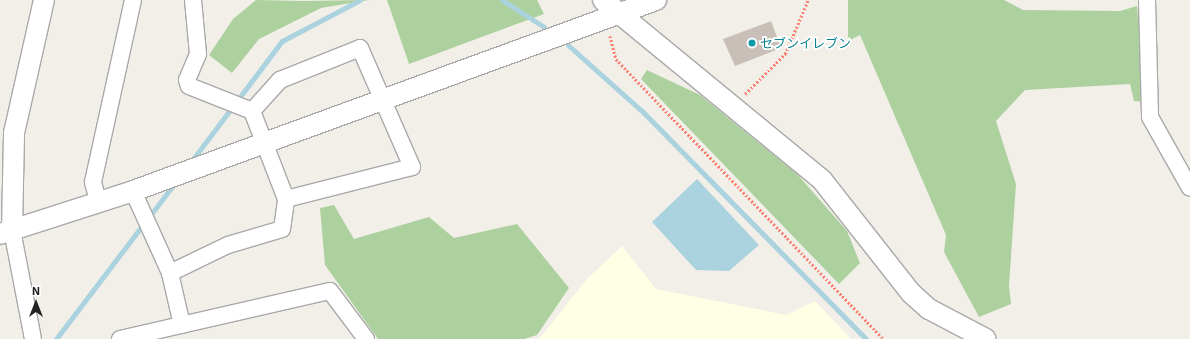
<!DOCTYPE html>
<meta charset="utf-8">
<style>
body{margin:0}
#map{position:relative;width:1190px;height:339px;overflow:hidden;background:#f2efe9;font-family:"Exo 2","Noto Sans JP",sans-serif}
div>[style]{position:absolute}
.education>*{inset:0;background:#ffffe5}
.forest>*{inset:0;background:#add19e}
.water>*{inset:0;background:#aad3df}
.stream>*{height:5px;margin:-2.5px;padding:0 2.5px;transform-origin:2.5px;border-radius:2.5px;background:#aad3df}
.building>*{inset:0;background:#c7bfb8}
.path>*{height:2.5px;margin-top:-1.25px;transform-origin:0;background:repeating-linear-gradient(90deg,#fa8072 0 2px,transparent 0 4px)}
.roads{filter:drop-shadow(1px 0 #a9a9a9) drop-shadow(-1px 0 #a9a9a9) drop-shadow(0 1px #a9a9a9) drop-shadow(0 -1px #a9a9a9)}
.minor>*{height:16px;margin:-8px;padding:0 8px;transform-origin:8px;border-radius:8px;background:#fff}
.tertiary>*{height:20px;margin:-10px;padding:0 10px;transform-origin:10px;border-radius:10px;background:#fff}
.dots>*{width:11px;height:11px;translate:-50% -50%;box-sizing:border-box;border:2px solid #fff;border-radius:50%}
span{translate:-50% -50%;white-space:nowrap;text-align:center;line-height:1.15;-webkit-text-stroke:3.5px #fff;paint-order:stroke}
.culture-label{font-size:13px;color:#0d838f}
.left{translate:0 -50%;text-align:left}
.north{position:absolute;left:16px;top:283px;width:40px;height:40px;-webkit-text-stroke:3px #fff;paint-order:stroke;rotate:0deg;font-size:11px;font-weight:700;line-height:16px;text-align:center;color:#222}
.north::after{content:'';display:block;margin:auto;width:14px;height:18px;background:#222;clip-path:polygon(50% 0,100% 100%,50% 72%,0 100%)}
</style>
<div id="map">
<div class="education">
<i style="clip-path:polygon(622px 246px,656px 289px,786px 315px,815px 301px,851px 339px,539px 339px,587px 279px)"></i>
</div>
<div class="forest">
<i style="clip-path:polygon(256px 0,303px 1px,369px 0,321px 8px,259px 39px,232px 73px,209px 55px,233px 19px)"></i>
<i style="clip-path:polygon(387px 0,537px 0,544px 14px,409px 64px)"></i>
<i style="clip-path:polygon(848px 0,1004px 0,1023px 10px,1120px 11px,1137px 6px,1145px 102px,1134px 101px,1130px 84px,1025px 90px,996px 121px,1016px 184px,1009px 286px,1011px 304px,979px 317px,944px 252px,946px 235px,860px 35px,848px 41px)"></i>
<i style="clip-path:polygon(647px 70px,700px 95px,798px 175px,847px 231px,860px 263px,839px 284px,641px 79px)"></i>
<i style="clip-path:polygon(334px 205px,354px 239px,429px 217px,454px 238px,517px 224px,569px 288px,537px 335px,524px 339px,378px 339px,325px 265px,320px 208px)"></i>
</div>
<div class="water">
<i style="clip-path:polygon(697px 179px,759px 245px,729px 271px,696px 270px,652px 222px)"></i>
</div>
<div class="stream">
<i style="left:502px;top:0;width:50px;rotate:32.7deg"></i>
<i style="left:568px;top:45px;width:101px;rotate:41.8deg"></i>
<i style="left:643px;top:112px;width:318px;rotate:45.5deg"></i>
<i style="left:190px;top:163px;width:153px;rotate:-53deg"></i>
<i style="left:282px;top:41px;width:88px;rotate:-27.7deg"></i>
<i style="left:149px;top:217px;width:41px;rotate:-52.9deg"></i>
<i style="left:56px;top:339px;width:146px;rotate:-52.8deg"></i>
</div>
<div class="building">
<i style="clip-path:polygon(771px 21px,781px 48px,735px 66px,723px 39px)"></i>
</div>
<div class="path">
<i style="left:610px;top:36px;width:24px;rotate:75deg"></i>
<i style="left:616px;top:59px;width:388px;rotate:46.3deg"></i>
<i style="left:745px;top:94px;width:57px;rotate:-45deg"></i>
<i style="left:785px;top:54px;width:59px;rotate:-66.9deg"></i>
</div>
<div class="roads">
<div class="minor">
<i style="left:193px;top:0;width:54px;rotate:84.7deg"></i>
<i style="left:198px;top:54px;width:28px;rotate:113deg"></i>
<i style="left:187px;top:80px;width:6px;rotate:72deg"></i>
<i style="left:189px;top:86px;width:68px;rotate:21.6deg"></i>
<i style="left:1147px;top:0;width:117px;rotate:88.5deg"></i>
<i style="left:1150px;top:117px;width:81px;rotate:60.6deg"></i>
<i style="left:133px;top:191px;width:90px;rotate:65.7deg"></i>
<i style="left:170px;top:273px;width:53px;rotate:77deg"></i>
<i style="left:98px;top:201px;width:20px;rotate:-105deg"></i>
<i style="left:93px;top:182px;width:186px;rotate:-77.6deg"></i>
<i style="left:12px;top:230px;width:111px;rotate:79.1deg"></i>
<i style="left:170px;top:273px;width:64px;rotate:-25.8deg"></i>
<i style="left:228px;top:245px;width:56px;rotate:-16.5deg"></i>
<i style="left:282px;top:229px;width:30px;rotate:-82deg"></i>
<i style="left:286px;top:199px;width:94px;rotate:-111.1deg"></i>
<i style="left:252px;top:111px;width:42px;rotate:-47.9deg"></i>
<i style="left:280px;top:80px;width:86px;rotate:-21.8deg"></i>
<i style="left:360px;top:48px;width:130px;rotate:66.4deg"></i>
<i style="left:412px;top:167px;width:130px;rotate:165.7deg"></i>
<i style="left:120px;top:339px;width:215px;rotate:-12.9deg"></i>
<i style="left:330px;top:291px;width:60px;rotate:53.1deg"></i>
</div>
<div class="tertiary">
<i style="left:603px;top:0;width:283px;rotate:39.4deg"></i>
<i style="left:822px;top:180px;width:144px;rotate:51.8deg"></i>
<i style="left:911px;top:293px;width:24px;rotate:42deg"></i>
<i style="left:929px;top:309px;width:64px;rotate:27.8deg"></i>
<i style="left:12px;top:230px;width:97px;rotate:-88.8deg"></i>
<i style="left:14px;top:133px;width:136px;rotate:-77.3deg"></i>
<i style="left:0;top:234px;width:140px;rotate:-17.9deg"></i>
<i style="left:133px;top:191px;width:557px;rotate:-20.06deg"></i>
</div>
</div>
<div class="dots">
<i style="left:752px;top:43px;background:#0f9aa8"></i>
</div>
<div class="culture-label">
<span class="left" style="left:760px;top:43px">セブンイレブン</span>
</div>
<div class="north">N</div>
</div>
